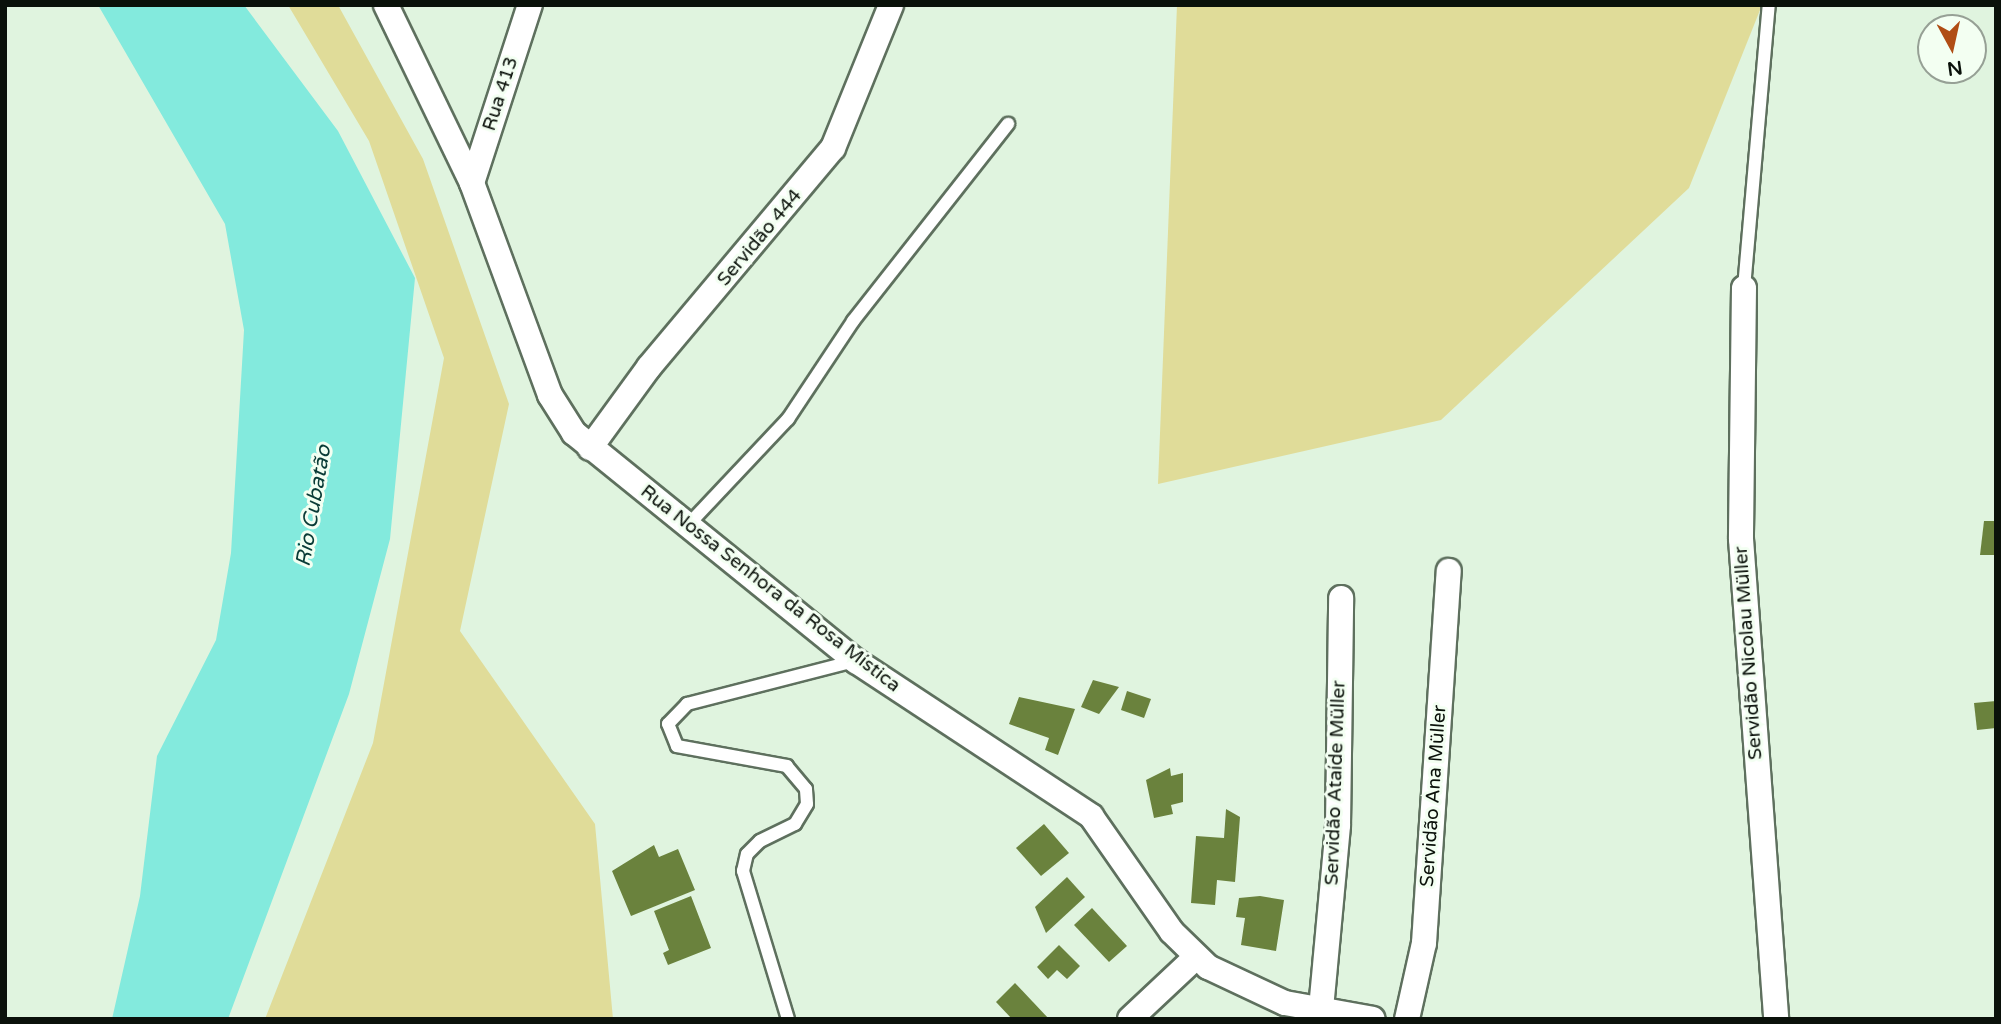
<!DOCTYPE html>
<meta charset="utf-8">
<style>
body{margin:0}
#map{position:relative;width:2001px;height:1024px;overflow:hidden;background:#e0f4df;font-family:"Varela Round",sans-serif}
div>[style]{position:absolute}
.green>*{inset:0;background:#e0dc99}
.water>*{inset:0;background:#83eadd}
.building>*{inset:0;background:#6a823d}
.roads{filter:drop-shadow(2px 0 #5e705e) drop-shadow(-2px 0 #5e705e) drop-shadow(0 2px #5e705e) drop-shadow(0 -2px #5e705e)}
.lane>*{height:12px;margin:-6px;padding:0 6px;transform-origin:6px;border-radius:6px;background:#fff}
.street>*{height:24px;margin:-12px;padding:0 12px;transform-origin:12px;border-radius:12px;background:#fff}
span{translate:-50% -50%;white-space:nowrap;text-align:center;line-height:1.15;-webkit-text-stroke:6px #f3fff2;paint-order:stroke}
.street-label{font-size:19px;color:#0a110a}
.water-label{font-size:21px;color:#093b36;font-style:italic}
.frame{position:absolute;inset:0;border:7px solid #0a110a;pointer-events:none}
.north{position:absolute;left:1917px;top:14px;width:70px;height:70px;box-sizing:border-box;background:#f3fff2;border:2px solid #96a095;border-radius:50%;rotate:172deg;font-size:19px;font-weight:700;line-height:28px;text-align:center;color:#0a110a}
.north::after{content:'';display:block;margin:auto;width:24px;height:32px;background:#b04d14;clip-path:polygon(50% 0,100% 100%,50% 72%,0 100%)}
</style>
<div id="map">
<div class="green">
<i style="clip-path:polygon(288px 5px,338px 5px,423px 159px,509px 404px,460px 631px,595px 824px,613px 1019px,265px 1019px,373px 743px,444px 358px,369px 141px)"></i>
<i style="clip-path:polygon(1177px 5px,1762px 5px,1689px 188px,1441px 420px,1158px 484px)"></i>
</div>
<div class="water">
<i style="clip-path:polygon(98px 5px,244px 5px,338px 131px,415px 278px,390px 539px,349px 694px,228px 1019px,112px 1019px,140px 896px,157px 756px,216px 640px,231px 553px,244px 330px,225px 224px)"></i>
</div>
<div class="building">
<i style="clip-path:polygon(1984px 521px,1996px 521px,1996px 555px,1980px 555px)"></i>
<i style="clip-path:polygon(1093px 680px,1119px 687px,1099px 714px,1081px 707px)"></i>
<i style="clip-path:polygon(1127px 691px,1151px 699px,1144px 718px,1121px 710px)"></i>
<i style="clip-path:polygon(1019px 697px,1075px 709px,1058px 755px,1045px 750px,1049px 738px,1009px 724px)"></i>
<i style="clip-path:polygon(1996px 701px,1996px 728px,1977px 730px,1974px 703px)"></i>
<i style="clip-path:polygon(1170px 768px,1171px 776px,1183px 773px,1183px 802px,1171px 805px,1173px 814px,1154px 818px,1146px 780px)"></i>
<i style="clip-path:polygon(1226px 809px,1240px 817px,1235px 882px,1217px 880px,1215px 905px,1191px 903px,1196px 836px,1224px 838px)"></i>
<i style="clip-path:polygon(1044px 824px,1069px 853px,1041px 876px,1016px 848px)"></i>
<i style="clip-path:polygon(654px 845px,659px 857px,678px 849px,695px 890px,631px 916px,612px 871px)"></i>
<i style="clip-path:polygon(1067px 877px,1085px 897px,1046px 933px,1035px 907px)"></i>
<i style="clip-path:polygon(691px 896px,711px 948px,668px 965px,663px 953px,669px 950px,654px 911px)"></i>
<i style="clip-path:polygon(1260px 896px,1284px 900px,1276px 951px,1241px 945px,1245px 918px,1236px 917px,1239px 898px)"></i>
<i style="clip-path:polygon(1092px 908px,1127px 946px,1109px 962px,1074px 925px)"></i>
<i style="clip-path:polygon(1059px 945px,1080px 966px,1067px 979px,1057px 970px,1048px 979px,1037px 967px)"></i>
<i style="clip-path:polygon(1015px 983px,1049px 1019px,1012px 1019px,996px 1002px)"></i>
</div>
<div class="roads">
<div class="lane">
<i style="left:1744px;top:288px;width:284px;rotate:-85deg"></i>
<i style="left:688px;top:525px;width:146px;rotate:-46.7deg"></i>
<i style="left:788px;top:419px;width:118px;rotate:-56.4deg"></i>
<i style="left:853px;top:321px;width:251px;rotate:-51.8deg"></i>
<i style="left:788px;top:1019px;width:155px;rotate:-106.9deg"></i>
<i style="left:743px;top:871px;width:17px;rotate:-77deg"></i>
<i style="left:747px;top:854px;width:18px;rotate:-45deg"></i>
<i style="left:760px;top:841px;width:39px;rotate:-26deg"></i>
<i style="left:795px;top:824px;width:23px;rotate:-59deg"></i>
<i style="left:807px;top:804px;width:15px;rotate:-94deg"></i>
<i style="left:806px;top:789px;width:30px;rotate:-130deg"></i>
<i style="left:787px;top:766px;width:112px;rotate:-169.7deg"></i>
<i style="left:677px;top:746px;width:24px;rotate:-112deg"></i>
<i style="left:668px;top:724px;width:28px;rotate:-46deg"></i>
<i style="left:687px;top:704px;width:173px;rotate:-14.4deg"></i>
</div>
<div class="street">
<i style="left:386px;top:5px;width:198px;rotate:64.2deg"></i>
<i style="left:472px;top:183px;width:226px;rotate:69.8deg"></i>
<i style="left:550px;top:395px;width:45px;rotate:57.7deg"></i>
<i style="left:574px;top:433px;width:363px;rotate:39deg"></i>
<i style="left:856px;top:661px;width:282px;rotate:33.4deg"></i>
<i style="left:1091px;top:816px;width:141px;rotate:55.1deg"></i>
<i style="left:1172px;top:932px;width:50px;rotate:44.2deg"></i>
<i style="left:1208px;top:967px;width:85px;rotate:25.1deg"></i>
<i style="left:1285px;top:1003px;width:89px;rotate:10.3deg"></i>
<i style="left:472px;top:183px;width:187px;rotate:-72deg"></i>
<i style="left:1744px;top:288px;width:251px;rotate:90.7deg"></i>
<i style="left:1741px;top:539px;width:481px;rotate:85.8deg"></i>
<i style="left:590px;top:448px;width:100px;rotate:-53.9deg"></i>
<i style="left:649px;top:367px;width:286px;rotate:-50deg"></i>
<i style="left:833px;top:148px;width:154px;rotate:-67.9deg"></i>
<i style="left:1321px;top:1009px;width:185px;rotate:-84.7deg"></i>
<i style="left:1338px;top:825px;width:227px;rotate:-89.2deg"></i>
<i style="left:1130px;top:1019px;width:91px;rotate:-43.2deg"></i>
<i style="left:1407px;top:1019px;width:78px;rotate:-77.4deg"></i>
<i style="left:1424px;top:943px;width:373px;rotate:-86.2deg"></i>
</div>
</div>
<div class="street-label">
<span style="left:501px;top:94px;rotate:-72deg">Rua 413</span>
<span style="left:760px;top:238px;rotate:-50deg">Servidão 444</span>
<span style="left:770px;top:589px;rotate:38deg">Rua Nossa Senhora da Rosa Mística</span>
<span style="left:1749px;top:653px;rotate:-94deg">Servidão Nicolau Müller</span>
<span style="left:1336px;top:783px;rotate:-88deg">Servidão Ataíde Müller</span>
<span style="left:1434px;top:796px;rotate:-86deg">Servidão Ana Müller</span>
</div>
<div class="water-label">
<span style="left:314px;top:506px;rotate:-80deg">Rio Cubatão</span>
</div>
<div class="frame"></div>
<div class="north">N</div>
</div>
